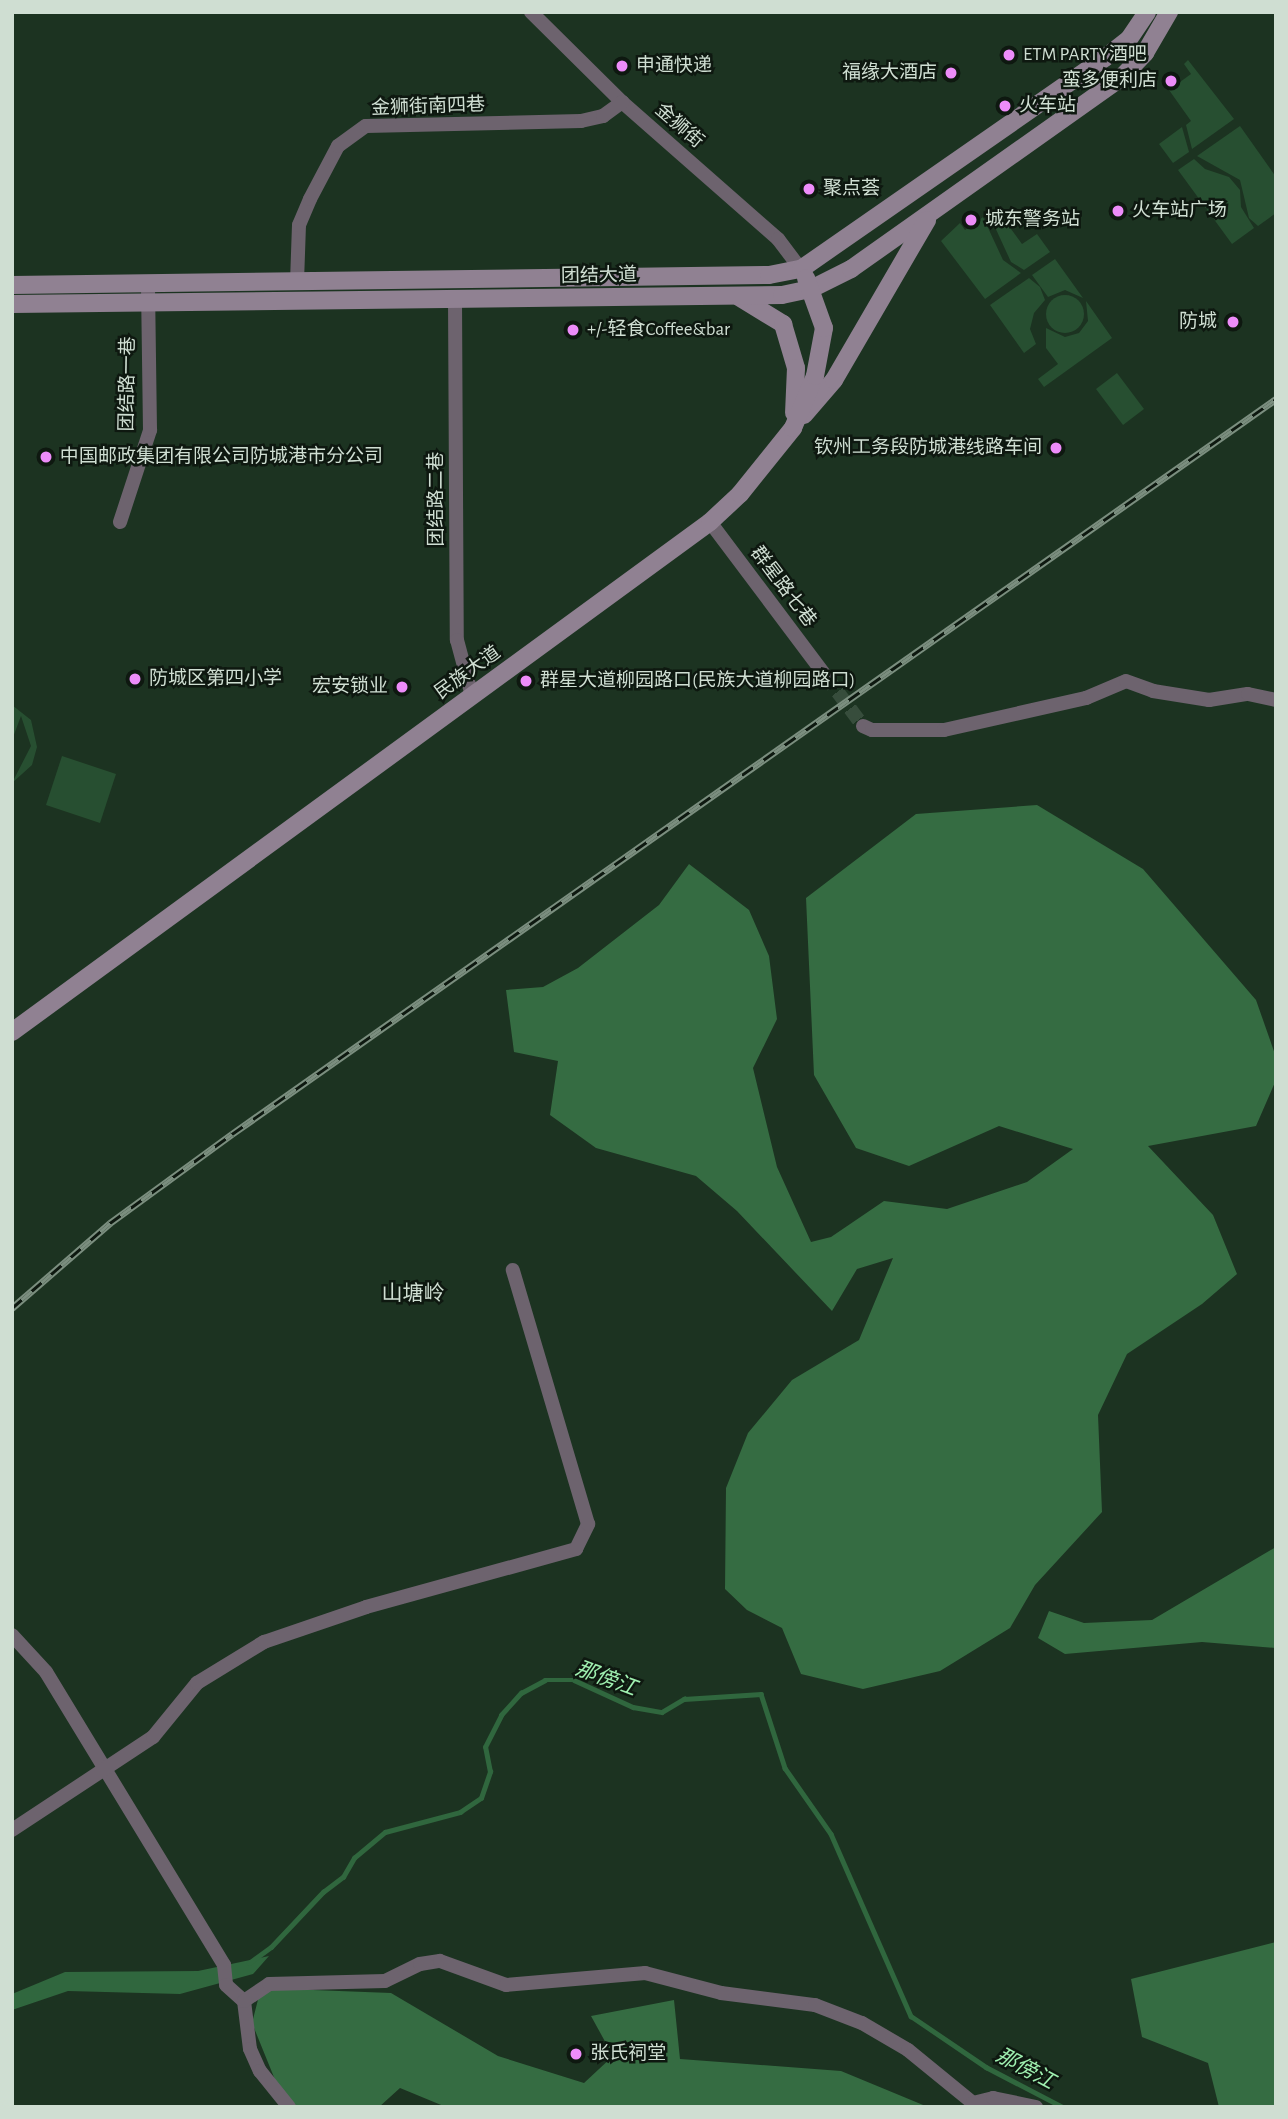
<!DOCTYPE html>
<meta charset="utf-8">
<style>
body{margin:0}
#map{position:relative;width:1288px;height:2119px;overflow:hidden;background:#1c3321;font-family:"Alegreya Sans","Noto Sans SC",sans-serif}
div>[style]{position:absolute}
.green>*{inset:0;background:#274f31}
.round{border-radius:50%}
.forest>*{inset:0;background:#356c42}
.water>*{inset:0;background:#30673e}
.stream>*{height:4.5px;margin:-2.25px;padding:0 2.25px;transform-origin:2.25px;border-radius:2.25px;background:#30673e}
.street-tunnel>*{height:14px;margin-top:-7px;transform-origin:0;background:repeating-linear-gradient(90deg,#374d3c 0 14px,transparent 0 21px)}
.street>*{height:14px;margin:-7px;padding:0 7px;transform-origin:7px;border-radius:7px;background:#6d636e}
.secondary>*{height:18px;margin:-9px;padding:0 9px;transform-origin:9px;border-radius:9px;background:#908192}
.rail>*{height:7px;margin-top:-3.5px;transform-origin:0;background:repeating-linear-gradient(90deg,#0e1810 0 13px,#7b8e7f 0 26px);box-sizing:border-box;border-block:2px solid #7b8e7f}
.dots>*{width:19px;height:19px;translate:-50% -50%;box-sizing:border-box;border:4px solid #0e1810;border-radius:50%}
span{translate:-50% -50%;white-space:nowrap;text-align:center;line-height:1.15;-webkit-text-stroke:5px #0e1810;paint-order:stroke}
.poi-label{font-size:19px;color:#cfded2}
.left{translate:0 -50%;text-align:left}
.right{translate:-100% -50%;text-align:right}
.street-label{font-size:19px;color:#cfded2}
.neighbourhood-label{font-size:21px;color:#cfded2}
.water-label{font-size:21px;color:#9ff0b0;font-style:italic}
.frame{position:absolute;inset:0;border:14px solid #cfded2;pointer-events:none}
</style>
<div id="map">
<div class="green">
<i style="clip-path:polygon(1188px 60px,1234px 119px,1192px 149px,1186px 125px,1191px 121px,1169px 90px,1191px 74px,1184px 64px)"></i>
<i style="clip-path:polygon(1240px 126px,1276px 177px,1276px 213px,1258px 226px,1249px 218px,1240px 180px,1197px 156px)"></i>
<i style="clip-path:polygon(1182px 127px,1189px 152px,1173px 163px,1159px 144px)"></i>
<i style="clip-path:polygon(1194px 159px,1205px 169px,1229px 177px,1240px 190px,1241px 207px,1254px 228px,1232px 244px,1178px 170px)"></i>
<i style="clip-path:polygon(983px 217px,1003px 260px,1021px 273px,985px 299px,941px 241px,960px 223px,965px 230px)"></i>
<i style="clip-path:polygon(1003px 218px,1022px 244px,1037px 234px,1050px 252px,1024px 270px,1011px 262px,994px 225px)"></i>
<i style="clip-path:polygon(1055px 259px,1083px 298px,1065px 290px,1048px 297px,1032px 275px)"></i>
<i style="clip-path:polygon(1029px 278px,1040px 287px,1045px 300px,1034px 313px,1030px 329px,1036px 344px,1024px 353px,990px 305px)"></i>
<i class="round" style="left:1046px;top:295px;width:38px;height:38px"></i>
<i style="clip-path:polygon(1086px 301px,1112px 338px,1044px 387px,1038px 379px,1058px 364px,1046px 348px,1046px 328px,1065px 337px,1079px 333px,1088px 321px)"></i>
<i style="clip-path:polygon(1117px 373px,1144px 409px,1123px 425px,1096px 389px)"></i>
<i style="clip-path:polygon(12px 705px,31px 720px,37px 747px,32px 765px,12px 783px,31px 746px,21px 716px,12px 740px)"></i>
<i style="clip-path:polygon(62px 756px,116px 774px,100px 823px,46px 805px)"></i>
</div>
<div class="forest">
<i style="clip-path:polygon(1037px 805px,1143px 869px,1256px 1000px,1276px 1057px,1276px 1080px,1256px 1126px,1148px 1146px,1213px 1215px,1237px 1274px,1202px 1304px,1127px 1354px,1098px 1415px,1102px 1512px,1035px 1585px,1010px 1628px,940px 1671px,863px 1689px,801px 1674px,782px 1628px,747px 1610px,725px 1589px,726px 1488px,748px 1433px,792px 1380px,859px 1340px,893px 1258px,857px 1269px,832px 1311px,737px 1211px,696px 1176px,596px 1148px,550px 1115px,558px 1061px,514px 1052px,506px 990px,543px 987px,578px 968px,659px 905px,689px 864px,749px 910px,769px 956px,777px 1019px,753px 1068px,777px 1167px,811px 1242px,831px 1237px,884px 1201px,947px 1209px,1027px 1182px,1073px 1149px,999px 1126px,909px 1166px,856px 1148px,814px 1075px,806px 898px,916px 814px)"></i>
<i style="clip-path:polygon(1276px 1547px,1276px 1648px,1202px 1642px,1065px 1654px,1038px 1638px,1049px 1611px,1084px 1623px,1152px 1620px)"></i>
<i style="clip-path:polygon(1276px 1942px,1276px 2107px,1219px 2107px,1208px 2063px,1142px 2037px,1131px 1979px)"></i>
<i style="clip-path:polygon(261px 1988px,391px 1993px,498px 2056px,584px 2083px,613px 2056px,591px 2016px,674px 2000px,680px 2059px,841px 2071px,928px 2107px,446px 2107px,400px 2088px,379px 2107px,297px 2107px,280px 2092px,252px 2023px)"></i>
</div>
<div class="water">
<i style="clip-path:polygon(269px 1956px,253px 1974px,180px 1994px,68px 1991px,12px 2010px,12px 1994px,65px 1972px,198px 1971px)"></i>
</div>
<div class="stream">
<i style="left:249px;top:1963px;width:27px;rotate:-36deg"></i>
<i style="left:271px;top:1947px;width:76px;rotate:-46.6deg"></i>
<i style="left:323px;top:1892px;width:25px;rotate:-37deg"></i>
<i style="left:343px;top:1877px;width:22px;rotate:-60deg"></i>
<i style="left:354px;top:1858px;width:40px;rotate:-40deg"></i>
<i style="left:385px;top:1832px;width:78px;rotate:-14.9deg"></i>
<i style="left:460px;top:1812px;width:25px;rotate:-34deg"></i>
<i style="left:481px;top:1798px;width:28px;rotate:-71deg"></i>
<i style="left:490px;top:1772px;width:25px;rotate:-101deg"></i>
<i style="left:485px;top:1747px;width:36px;rotate:-63deg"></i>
<i style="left:501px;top:1715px;width:30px;rotate:-48deg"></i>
<i style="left:521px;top:1693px;width:27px;rotate:-28deg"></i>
<i style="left:545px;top:1680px;width:29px"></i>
<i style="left:574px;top:1680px;width:65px;rotate:24.6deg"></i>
<i style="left:633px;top:1707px;width:29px;rotate:10deg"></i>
<i style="left:662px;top:1712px;width:26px;rotate:-31deg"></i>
<i style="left:684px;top:1699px;width:77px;rotate:-3.7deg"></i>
<i style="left:761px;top:1694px;width:78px;rotate:72deg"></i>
<i style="left:785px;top:1768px;width:80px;rotate:55.1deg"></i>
<i style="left:831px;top:1834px;width:199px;rotate:66.3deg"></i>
<i style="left:911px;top:2016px;width:91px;rotate:34.2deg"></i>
<i style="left:986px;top:2067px;width:87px;rotate:27.5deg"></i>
</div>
<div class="street-tunnel">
<i style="left:825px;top:675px;width:64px;rotate:53.3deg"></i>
</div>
<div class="street">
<i style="left:531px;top:12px;width:128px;rotate:44.7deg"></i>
<i style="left:622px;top:102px;width:208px;rotate:41.3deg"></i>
<i style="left:778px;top:239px;width:38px;rotate:53deg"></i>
<i style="left:297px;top:282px;width:57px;rotate:-88deg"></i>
<i style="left:299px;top:225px;width:28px;rotate:-67deg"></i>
<i style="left:310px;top:199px;width:60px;rotate:-62.2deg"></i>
<i style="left:338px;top:146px;width:34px;rotate:-36deg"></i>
<i style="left:366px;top:126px;width:215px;rotate:-1.3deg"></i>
<i style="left:581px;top:121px;width:23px;rotate:-13deg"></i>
<i style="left:603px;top:116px;width:24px;rotate:-36deg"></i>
<i style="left:455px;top:299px;width:341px;rotate:89.7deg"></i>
<i style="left:457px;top:640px;width:58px;rotate:75deg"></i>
<i style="left:120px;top:522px;width:97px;rotate:-71.9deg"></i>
<i style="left:150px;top:430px;width:138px;rotate:-90.8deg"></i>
<i style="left:710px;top:522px;width:191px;rotate:53.1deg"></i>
<i style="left:863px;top:726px;width:10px;rotate:24deg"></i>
<i style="left:872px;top:730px;width:72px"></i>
<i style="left:944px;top:730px;width:146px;rotate:-12.7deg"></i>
<i style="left:1086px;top:698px;width:43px;rotate:-23deg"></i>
<i style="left:1126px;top:681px;width:29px;rotate:20deg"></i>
<i style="left:1153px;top:691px;width:57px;rotate:9.1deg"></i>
<i style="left:1209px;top:700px;width:39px;rotate:-9deg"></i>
<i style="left:1248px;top:694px;width:29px;rotate:12deg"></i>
<i style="left:12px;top:1635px;width:50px;rotate:47.4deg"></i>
<i style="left:46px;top:1672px;width:343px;rotate:58.7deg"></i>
<i style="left:224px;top:1965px;width:20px;rotate:84deg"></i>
<i style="left:226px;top:1985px;width:24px;rotate:42deg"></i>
<i style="left:244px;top:2001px;width:48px;rotate:82.9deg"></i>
<i style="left:250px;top:2049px;width:24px;rotate:66deg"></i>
<i style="left:260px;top:2071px;width:46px;rotate:51.1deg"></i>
<i style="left:12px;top:1830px;width:169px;rotate:-33.4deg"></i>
<i style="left:153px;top:1737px;width:70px;rotate:-50.8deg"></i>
<i style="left:197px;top:1683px;width:79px;rotate:-31.5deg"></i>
<i style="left:264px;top:1642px;width:108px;rotate:-18.9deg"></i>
<i style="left:366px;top:1607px;width:218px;rotate:-15.4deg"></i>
<i style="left:576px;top:1549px;width:28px;rotate:-64deg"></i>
<i style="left:588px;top:1524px;width:265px;rotate:-106.5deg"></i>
<i style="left:244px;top:2001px;width:30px;rotate:-34deg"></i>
<i style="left:269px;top:1984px;width:116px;rotate:-1.5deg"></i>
<i style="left:385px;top:1981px;width:39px;rotate:-26deg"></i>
<i style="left:420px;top:1964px;width:20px;rotate:-9deg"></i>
<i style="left:440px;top:1961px;width:70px;rotate:20deg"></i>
<i style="left:506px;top:1985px;width:140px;rotate:-4.9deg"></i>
<i style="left:645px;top:1973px;width:79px;rotate:14.7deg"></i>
<i style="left:721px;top:1993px;width:95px;rotate:7.3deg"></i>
<i style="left:815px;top:2005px;width:50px;rotate:21deg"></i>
<i style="left:862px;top:2023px;width:53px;rotate:30.4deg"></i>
<i style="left:908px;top:2050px;width:84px;rotate:39.2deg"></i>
<i style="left:973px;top:2103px;width:21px;rotate:-14deg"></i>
<i style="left:993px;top:2098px;width:44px;rotate:11.8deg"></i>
</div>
<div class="secondary">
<i style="left:12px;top:285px;width:757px;rotate:-0.76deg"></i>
<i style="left:769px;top:275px;width:33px;rotate:-11deg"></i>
<i style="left:801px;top:269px;width:371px;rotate:-34.8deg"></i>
<i style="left:1106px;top:57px;width:29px;rotate:-38deg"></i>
<i style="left:1129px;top:39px;width:32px;rotate:-56deg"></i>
<i style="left:739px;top:297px;width:52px;rotate:31.5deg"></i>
<i style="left:783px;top:324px;width:46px;rotate:73.5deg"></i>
<i style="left:796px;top:368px;width:45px;rotate:92.5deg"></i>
<i style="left:12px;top:304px;width:770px;rotate:-0.67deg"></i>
<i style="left:782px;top:295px;width:30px;rotate:-12deg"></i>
<i style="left:811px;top:289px;width:45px;rotate:-26.6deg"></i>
<i style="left:851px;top:269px;width:331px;rotate:-35.3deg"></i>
<i style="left:1121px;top:78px;width:35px;rotate:-46deg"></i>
<i style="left:1145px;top:53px;width:48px;rotate:-59.7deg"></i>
<i style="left:804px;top:415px;width:46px;rotate:-49.4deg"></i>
<i style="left:834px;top:380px;width:185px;rotate:-59.8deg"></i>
<i style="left:12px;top:1032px;width:864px;rotate:-36.15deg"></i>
<i style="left:710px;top:522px;width:41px;rotate:-43deg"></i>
<i style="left:740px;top:494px;width:85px;rotate:-51.2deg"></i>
<i style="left:793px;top:428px;width:56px;rotate:-67.1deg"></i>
<i style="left:815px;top:376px;width:49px;rotate:-79.4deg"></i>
<i style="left:824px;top:328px;width:53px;rotate:-109.8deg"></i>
</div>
<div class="rail">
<i style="left:12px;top:1308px;width:130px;rotate:-40.9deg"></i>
<i style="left:110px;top:1223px;width:151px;rotate:-36.1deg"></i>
<i style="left:232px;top:1134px;width:1277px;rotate:-35.15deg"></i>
</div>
<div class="dots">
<i style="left:1009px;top:55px;background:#ed8cf9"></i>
<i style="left:622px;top:66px;background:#ed8cf9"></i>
<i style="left:951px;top:73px;background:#ed8cf9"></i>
<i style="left:1171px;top:81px;background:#ed8cf9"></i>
<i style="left:1005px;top:106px;background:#ed8cf9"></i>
<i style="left:809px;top:189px;background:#ed8cf9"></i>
<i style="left:1118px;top:211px;background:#ed8cf9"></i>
<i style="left:971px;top:220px;background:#ed8cf9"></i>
<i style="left:1233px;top:322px;background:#ed8cf9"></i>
<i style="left:573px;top:330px;background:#ed8cf9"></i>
<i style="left:1056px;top:448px;background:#ed8cf9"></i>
<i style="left:46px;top:457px;background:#ed8cf9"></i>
<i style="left:135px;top:679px;background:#ed8cf9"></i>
<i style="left:526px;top:681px;background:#ed8cf9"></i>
<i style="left:402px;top:687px;background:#ed8cf9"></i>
<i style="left:576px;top:2054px;background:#ed8cf9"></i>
</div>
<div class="poi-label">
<span class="left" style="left:1023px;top:55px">ETM PARTY酒吧</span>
<span class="left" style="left:636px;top:66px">申通快递</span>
<span class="right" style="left:937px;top:73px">福缘大酒店</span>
<span class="right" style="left:1157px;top:81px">蛮多便利店</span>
<span class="left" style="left:1019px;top:106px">火车站</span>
<span class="left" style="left:823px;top:189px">聚点荟</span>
<span class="left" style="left:1132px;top:211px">火车站广场</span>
<span class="left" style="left:985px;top:220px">城东警务站</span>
<span class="right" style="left:1217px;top:322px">防城</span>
<span class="left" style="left:587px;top:330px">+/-轻食Coffee&amp;bar</span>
<span class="right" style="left:1042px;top:448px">钦州工务段防城港线路车间</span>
<span class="left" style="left:60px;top:457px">中国邮政集团有限公司防城港市分公司</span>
<span class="left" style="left:149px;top:679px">防城区第四小学</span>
<span class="left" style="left:540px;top:681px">群星大道柳园路口(民族大道柳园路口)</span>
<span class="right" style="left:388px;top:687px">宏安锁业</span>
<span class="left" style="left:590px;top:2054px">张氏祠堂</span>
</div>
<div class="street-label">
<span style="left:428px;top:107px;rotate:-2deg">金狮街南四巷</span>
<span style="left:679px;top:126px;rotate:41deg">金狮街</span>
<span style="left:599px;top:276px;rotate:-1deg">团结大道</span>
<span style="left:128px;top:384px;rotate:-89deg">团结路一巷</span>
<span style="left:437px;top:499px;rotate:-90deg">团结路二巷</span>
<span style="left:783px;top:587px;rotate:53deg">群星路七巷</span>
<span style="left:468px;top:673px;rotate:-36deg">民族大道</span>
</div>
<div class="neighbourhood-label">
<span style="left:413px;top:1294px">山塘岭</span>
</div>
<div class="water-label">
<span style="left:606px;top:1679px;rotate:20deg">那傍江</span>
<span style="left:1025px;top:2069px;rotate:28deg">那傍江</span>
</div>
<div class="frame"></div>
</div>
